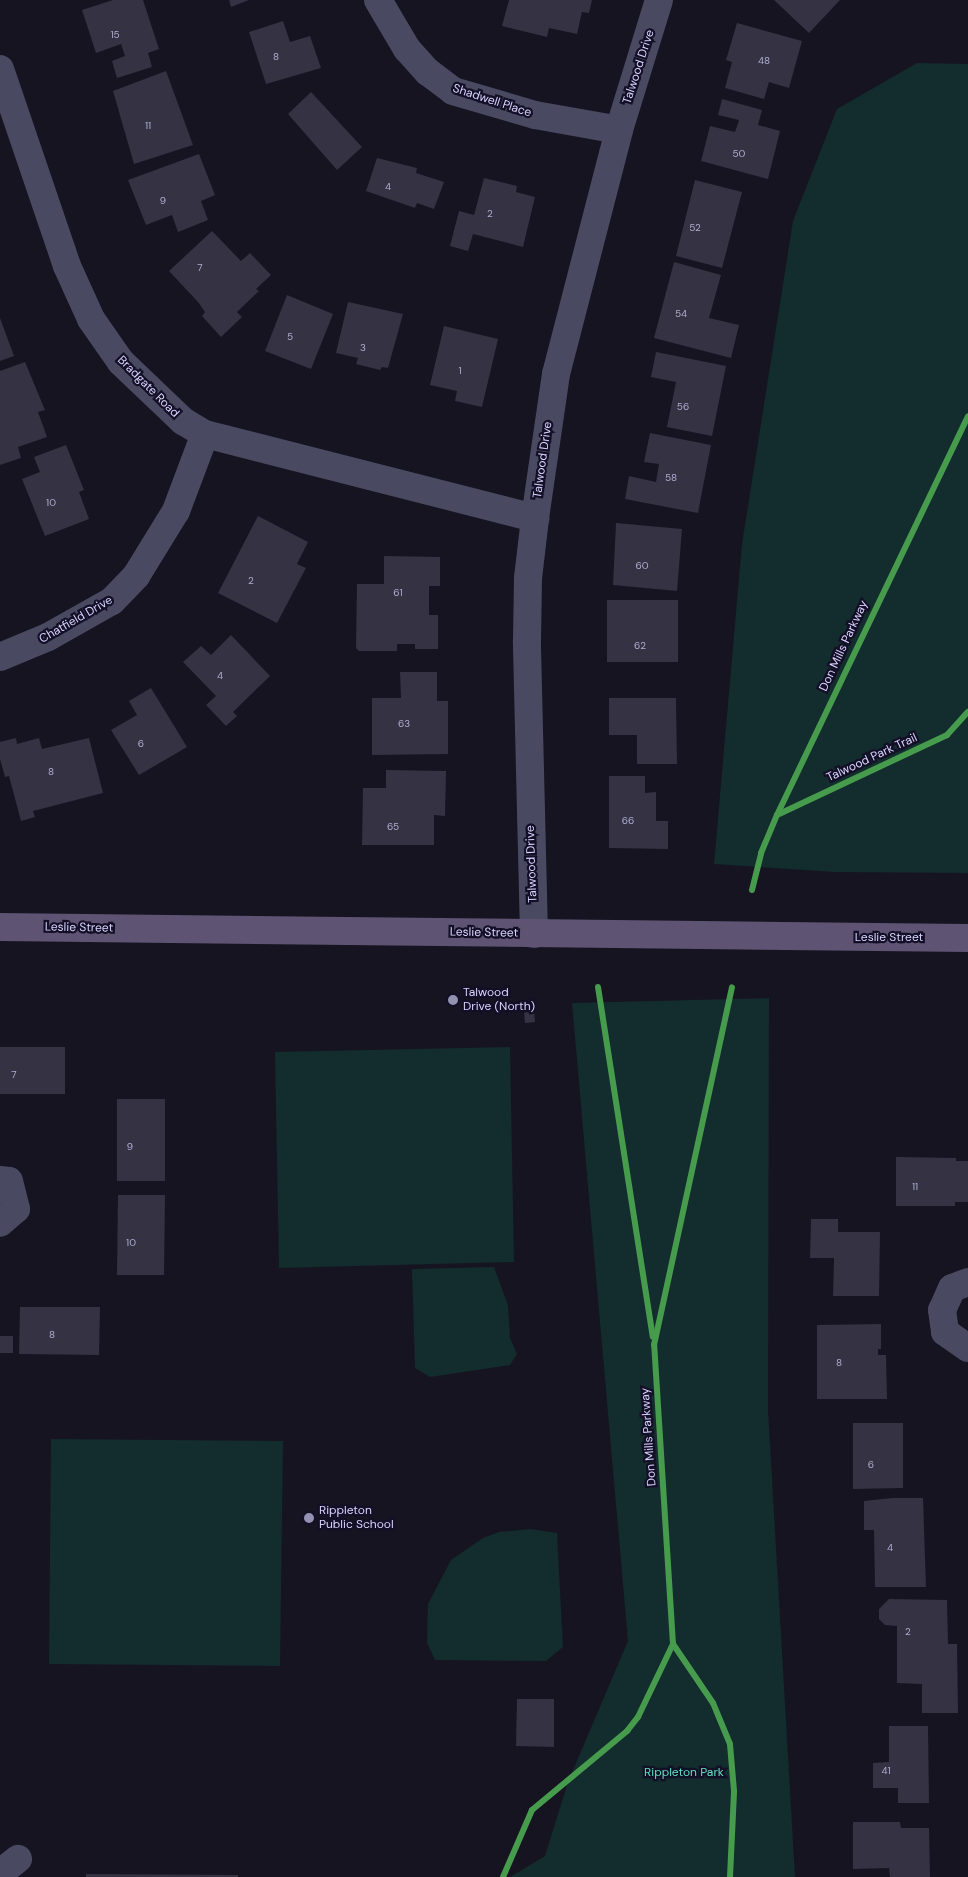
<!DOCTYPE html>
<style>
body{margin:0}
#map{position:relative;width:968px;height:1877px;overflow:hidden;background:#161421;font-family:"DM Sans",sans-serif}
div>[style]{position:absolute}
.green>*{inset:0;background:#132c2d}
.building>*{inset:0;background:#343243}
.minor>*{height:28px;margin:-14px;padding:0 14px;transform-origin:14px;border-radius:14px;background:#4a4962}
.major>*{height:28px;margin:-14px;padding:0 14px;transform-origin:14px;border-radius:14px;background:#5e5373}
.cycleway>*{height:6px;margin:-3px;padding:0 3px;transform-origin:3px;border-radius:3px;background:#469c4c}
.dots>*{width:14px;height:14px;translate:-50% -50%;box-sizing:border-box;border:2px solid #130f26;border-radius:50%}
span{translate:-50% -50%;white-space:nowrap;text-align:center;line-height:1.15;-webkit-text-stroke:4.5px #130f26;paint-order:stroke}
.number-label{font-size:10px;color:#b0acd0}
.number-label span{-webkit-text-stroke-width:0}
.street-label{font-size:12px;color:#d9d4ff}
.poi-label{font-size:12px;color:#d9d4ff}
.left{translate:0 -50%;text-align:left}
.park-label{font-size:12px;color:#5fe0c0}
</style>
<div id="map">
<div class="green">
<i style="clip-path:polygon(917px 63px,968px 64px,968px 873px,834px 872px,714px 864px,742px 544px,793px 221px,837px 109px)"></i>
<i style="clip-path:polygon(769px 998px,768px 1410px,795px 1877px,510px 1877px,545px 1856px,568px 1782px,628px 1641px,572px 1003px)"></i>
<i style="clip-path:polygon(510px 1047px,514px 1262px,279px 1268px,275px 1052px)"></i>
<i style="clip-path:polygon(494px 1267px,508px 1305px,510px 1338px,517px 1354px,510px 1365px,430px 1377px,415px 1368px,412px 1269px)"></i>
<i style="clip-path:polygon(51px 1439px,283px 1441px,280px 1666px,49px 1664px)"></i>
<i style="clip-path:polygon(531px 1529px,557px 1533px,563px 1647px,546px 1661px,435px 1660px,427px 1643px,428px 1604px,451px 1560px,483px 1538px,499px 1532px)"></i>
</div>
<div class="building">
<i style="clip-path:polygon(113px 0,143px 0,159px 49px,148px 53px,152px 67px,117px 78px,112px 61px,125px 56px,121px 44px,96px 53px,82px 10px)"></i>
<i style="clip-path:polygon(229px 0,249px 0,231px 7px)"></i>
<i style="clip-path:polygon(509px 0,592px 0,589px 13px,582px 12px,577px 34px,549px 28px,547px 37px,502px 26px)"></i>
<i style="clip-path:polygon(774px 0,840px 0,809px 33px)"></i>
<i style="clip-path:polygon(283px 21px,290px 42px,310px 36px,321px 68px,266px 84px,249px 32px)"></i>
<i style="clip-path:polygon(737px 23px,802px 41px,789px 88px,769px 82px,764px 99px,725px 88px,732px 62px,726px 60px)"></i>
<i style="clip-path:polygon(166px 71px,193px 145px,134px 164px,113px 91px)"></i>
<i style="clip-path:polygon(311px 92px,362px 147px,337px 170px,288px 114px)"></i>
<i style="clip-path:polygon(722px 99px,762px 110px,758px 125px,780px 131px,768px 179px,701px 161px,710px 126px,735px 132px,739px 120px,718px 115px)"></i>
<i style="clip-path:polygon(199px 154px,215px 195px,201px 201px,208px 220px,178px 232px,172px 215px,146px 225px,128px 180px)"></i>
<i style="clip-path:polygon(377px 158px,417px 168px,416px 173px,444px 182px,434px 209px,417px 203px,415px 208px,366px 191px)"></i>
<i style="clip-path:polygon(484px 178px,517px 186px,516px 192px,535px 197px,523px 247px,473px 234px,468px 251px,450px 246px,459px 211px,474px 215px)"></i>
<i style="clip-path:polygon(695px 180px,742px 192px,722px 268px,676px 256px)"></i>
<i style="clip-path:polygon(212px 231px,241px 261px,250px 253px,271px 275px,256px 289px,259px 291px,237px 312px,242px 317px,221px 337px,202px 316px,205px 312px,198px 302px,169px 271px)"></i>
<i style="clip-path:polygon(674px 262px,721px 275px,709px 318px,739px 325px,731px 358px,654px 338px)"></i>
<i style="clip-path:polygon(287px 295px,333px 314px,311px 369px,265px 351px)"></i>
<i style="clip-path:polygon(348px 302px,403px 314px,388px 368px,382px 367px,380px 370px,356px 364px,358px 358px,336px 353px)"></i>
<i style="clip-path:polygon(0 318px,14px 356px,0 361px)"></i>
<i style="clip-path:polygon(444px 326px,498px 339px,482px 407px,455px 401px,457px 391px,430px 385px)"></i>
<i style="clip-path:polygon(656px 352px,726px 366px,712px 436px,667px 427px,676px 382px,651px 377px)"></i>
<i style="clip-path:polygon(25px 362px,45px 410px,38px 412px,47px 437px,18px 447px,21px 458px,0 465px,0 371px)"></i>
<i style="clip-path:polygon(650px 433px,711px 445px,698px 513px,625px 499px,629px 476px,656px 482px,659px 464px,644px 462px)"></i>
<i style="clip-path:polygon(66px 445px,84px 490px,79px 492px,89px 519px,45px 536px,22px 479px,40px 472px,34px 457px)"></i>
<i style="clip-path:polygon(258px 516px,308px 542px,297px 564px,306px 568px,277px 623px,218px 593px)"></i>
<i style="clip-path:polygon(616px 523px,682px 529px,677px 591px,613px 585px)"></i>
<i style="clip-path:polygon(384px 556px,440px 557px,440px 586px,429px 586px,429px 615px,438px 615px,438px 649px,415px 649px,415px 644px,397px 644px,397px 651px,359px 651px,356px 648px,357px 584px,384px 584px)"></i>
<i style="clip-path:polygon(607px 600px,678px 600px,678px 662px,607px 662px)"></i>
<i style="clip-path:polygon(231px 635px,270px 676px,233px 712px,237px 716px,226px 726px,206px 705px,216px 696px,183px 662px,201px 646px,211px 655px)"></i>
<i style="clip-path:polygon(400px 672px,437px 672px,437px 701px,448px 701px,448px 754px,372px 755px,372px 698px,401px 698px)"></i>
<i style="clip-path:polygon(151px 688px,187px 747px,139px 775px,111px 730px,137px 715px,129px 701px)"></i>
<i style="clip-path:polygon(609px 698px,676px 698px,677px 764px,637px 764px,637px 735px,609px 735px)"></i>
<i style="clip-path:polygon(16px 738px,17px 744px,39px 738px,42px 749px,89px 738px,103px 793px,33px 811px,35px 817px,21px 821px,9px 776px,5px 777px,0 759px,0 742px)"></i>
<i style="clip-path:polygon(386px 770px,446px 771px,445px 816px,434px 815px,434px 845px,362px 845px,363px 788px,386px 788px)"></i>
<i style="clip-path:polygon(609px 776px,645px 776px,645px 793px,656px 792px,656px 821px,668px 821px,668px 849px,609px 848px)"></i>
<i style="clip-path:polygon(524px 1011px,534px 1011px,535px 1022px,525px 1023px)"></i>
<i style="clip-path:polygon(0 1047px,65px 1047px,65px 1094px,0 1094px)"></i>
<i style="clip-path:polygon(117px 1099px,165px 1099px,165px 1181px,117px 1181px)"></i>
<i style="clip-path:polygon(896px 1157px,956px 1158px,956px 1161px,968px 1161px,968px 1202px,955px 1202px,955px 1206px,896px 1206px)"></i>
<i style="clip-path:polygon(118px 1195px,165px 1195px,164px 1275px,117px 1275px)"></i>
<i style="clip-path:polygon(811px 1219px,838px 1219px,838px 1232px,880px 1232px,879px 1296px,833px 1296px,834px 1258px,810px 1258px)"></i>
<i style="clip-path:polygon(20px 1307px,100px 1307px,99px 1355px,19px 1354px)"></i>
<i style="clip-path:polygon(881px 1324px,881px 1349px,878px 1349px,878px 1355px,886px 1355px,887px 1399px,817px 1399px,817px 1325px)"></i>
<i style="clip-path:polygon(0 1336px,13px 1336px,13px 1353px,0 1353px)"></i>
<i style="clip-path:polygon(853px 1423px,903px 1423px,903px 1488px,853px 1489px)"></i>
<i style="clip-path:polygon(892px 1498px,923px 1498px,926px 1587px,875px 1587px,874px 1530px,864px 1530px,864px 1501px)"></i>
<i style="clip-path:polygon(889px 1599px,947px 1600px,948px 1644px,957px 1644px,958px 1713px,922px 1713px,922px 1684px,897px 1683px,897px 1626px,885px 1625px,879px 1619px,879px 1609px)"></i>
<i style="clip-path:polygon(517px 1699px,554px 1699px,554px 1747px,516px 1746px)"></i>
<i style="clip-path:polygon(889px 1726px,928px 1726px,929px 1803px,898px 1803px,898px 1788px,873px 1788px,873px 1763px,889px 1762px)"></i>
<i style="clip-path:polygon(853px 1822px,900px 1822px,901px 1828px,929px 1828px,930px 1877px,890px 1877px,889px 1868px,853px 1869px)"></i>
<i style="clip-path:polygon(86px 1874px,238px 1875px,238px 1877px,86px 1877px)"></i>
</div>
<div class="minor">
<i style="left:378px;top:0;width:57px;rotate:59.4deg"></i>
<i style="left:407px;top:49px;width:31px;rotate:48deg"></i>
<i style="left:428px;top:72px;width:31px;rotate:37deg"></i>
<i style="left:453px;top:91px;width:85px;rotate:16.3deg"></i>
<i style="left:535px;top:115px;width:85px;rotate:10.1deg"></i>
<i style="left:0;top:69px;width:208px;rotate:71.2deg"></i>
<i style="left:67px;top:266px;width:58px;rotate:65.6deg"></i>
<i style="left:91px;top:319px;width:52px;rotate:55.1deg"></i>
<i style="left:121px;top:362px;width:86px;rotate:43.6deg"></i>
<i style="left:183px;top:421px;width:26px;rotate:31deg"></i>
<i style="left:205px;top:434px;width:341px;rotate:14.3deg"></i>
<i style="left:0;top:657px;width:52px;rotate:-22.6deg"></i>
<i style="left:48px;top:637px;width:73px;rotate:-29.4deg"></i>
<i style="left:112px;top:601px;width:35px;rotate:-46deg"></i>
<i style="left:136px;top:576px;width:76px;rotate:-58.4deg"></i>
<i style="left:176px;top:511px;width:82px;rotate:-69.4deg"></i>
<i style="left:534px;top:934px;width:293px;rotate:-91.4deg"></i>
<i style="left:527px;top:641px;width:63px;rotate:-89.1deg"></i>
<i style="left:528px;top:578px;width:60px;rotate:-83.3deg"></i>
<i style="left:535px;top:518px;width:146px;rotate:-81.7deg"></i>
<i style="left:556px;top:374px;width:252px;rotate:-75.5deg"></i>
<i style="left:619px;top:130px;width:136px;rotate:-72.9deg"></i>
<i style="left:0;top:1180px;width:9px;rotate:6deg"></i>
<i style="left:9px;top:1181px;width:29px;rotate:76deg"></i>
<i style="left:16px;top:1209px;width:21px;rotate:139deg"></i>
<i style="left:968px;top:1282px;width:17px;rotate:159deg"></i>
<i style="left:952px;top:1288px;width:24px;rotate:114deg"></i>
<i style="left:942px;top:1310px;width:22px;rotate:82deg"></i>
<i style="left:945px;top:1332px;width:28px;rotate:35deg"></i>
<i style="left:0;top:1873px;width:23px;rotate:-38deg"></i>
</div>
<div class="major">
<i style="left:0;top:927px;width:968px;rotate:0.65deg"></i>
</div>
<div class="cycleway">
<i style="left:777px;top:815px;width:188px;rotate:-25.2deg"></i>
<i style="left:947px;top:735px;width:31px;rotate:-48deg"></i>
<i style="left:752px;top:890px;width:38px;rotate:-76deg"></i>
<i style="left:761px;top:853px;width:41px;rotate:-67.2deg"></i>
<i style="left:777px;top:815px;width:442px;rotate:-64.4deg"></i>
<i style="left:598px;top:987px;width:354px;rotate:81.1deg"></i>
<i style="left:503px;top:1877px;width:73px;rotate:-66.6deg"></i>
<i style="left:532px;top:1810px;width:124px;rotate:-39.7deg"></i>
<i style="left:627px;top:1731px;width:18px;rotate:-52deg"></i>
<i style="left:638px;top:1717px;width:81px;rotate:-64.4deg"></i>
<i style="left:730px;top:1877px;width:86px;rotate:-87.3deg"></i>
<i style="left:734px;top:1791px;width:47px;rotate:-94.9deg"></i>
<i style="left:730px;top:1744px;width:44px;rotate:-112.5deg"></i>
<i style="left:713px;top:1703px;width:71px;rotate:-124.1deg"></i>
<i style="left:673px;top:1644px;width:300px;rotate:-93.6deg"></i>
<i style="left:654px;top:1345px;width:366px;rotate:-77.7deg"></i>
</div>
<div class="dots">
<i style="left:453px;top:1000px;background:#9591b1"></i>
<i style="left:309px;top:1518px;background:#9591b1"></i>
</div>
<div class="number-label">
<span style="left:115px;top:35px">15</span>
<span style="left:276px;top:57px">8</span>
<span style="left:764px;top:61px">48</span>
<span style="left:148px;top:126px">11</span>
<span style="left:739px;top:154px">50</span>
<span style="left:388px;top:187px">4</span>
<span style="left:163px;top:201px">9</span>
<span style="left:490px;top:214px">2</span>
<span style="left:695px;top:228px">52</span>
<span style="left:200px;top:268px">7</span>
<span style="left:681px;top:314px">54</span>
<span style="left:290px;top:337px">5</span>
<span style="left:363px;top:348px">3</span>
<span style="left:460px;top:371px">1</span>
<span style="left:683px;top:407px">56</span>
<span style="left:671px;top:478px">58</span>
<span style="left:51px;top:503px">10</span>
<span style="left:642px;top:566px">60</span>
<span style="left:251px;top:581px">2</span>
<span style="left:398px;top:593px">61</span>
<span style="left:640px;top:646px">62</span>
<span style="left:220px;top:676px">4</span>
<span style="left:404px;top:724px">63</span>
<span style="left:141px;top:744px">6</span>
<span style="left:51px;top:772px">8</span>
<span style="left:628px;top:821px">66</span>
<span style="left:393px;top:827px">65</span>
<span style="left:14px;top:1075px">7</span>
<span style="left:130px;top:1147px">9</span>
<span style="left:915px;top:1187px">11</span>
<span style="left:131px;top:1243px">10</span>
<span style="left:52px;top:1335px">8</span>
<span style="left:839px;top:1363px">8</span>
<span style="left:871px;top:1465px">6</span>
<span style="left:890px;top:1548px">4</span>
<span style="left:908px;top:1632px">2</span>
<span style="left:886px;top:1771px">41</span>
</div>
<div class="street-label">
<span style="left:639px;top:67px;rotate:-72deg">Talwood Drive</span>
<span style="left:492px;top:101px;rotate:18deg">Shadwell Place</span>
<span style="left:148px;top:387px;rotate:45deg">Bradgate Road</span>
<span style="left:543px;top:460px;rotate:-82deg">Talwood Drive</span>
<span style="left:76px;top:620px;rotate:-30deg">Chatfield Drive</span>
<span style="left:844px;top:646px;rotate:-65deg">Don Mills Parkway</span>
<span style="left:872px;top:758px;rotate:-25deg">Talwood Park Trail</span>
<span style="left:532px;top:864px;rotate:-92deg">Talwood Drive</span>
<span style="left:79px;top:928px;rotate:1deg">Leslie Street</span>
<span style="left:484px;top:933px;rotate:1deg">Leslie Street</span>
<span style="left:889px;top:938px">Leslie Street</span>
<span style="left:649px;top:1437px;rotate:-94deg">Don Mills Parkway</span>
</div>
<div class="poi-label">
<span class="left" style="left:463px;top:1000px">Talwood<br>Drive (North)</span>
<span class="left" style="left:319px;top:1518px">Rippleton<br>Public School</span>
</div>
<div class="park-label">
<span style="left:684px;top:1773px">Rippleton Park</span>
</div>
</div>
